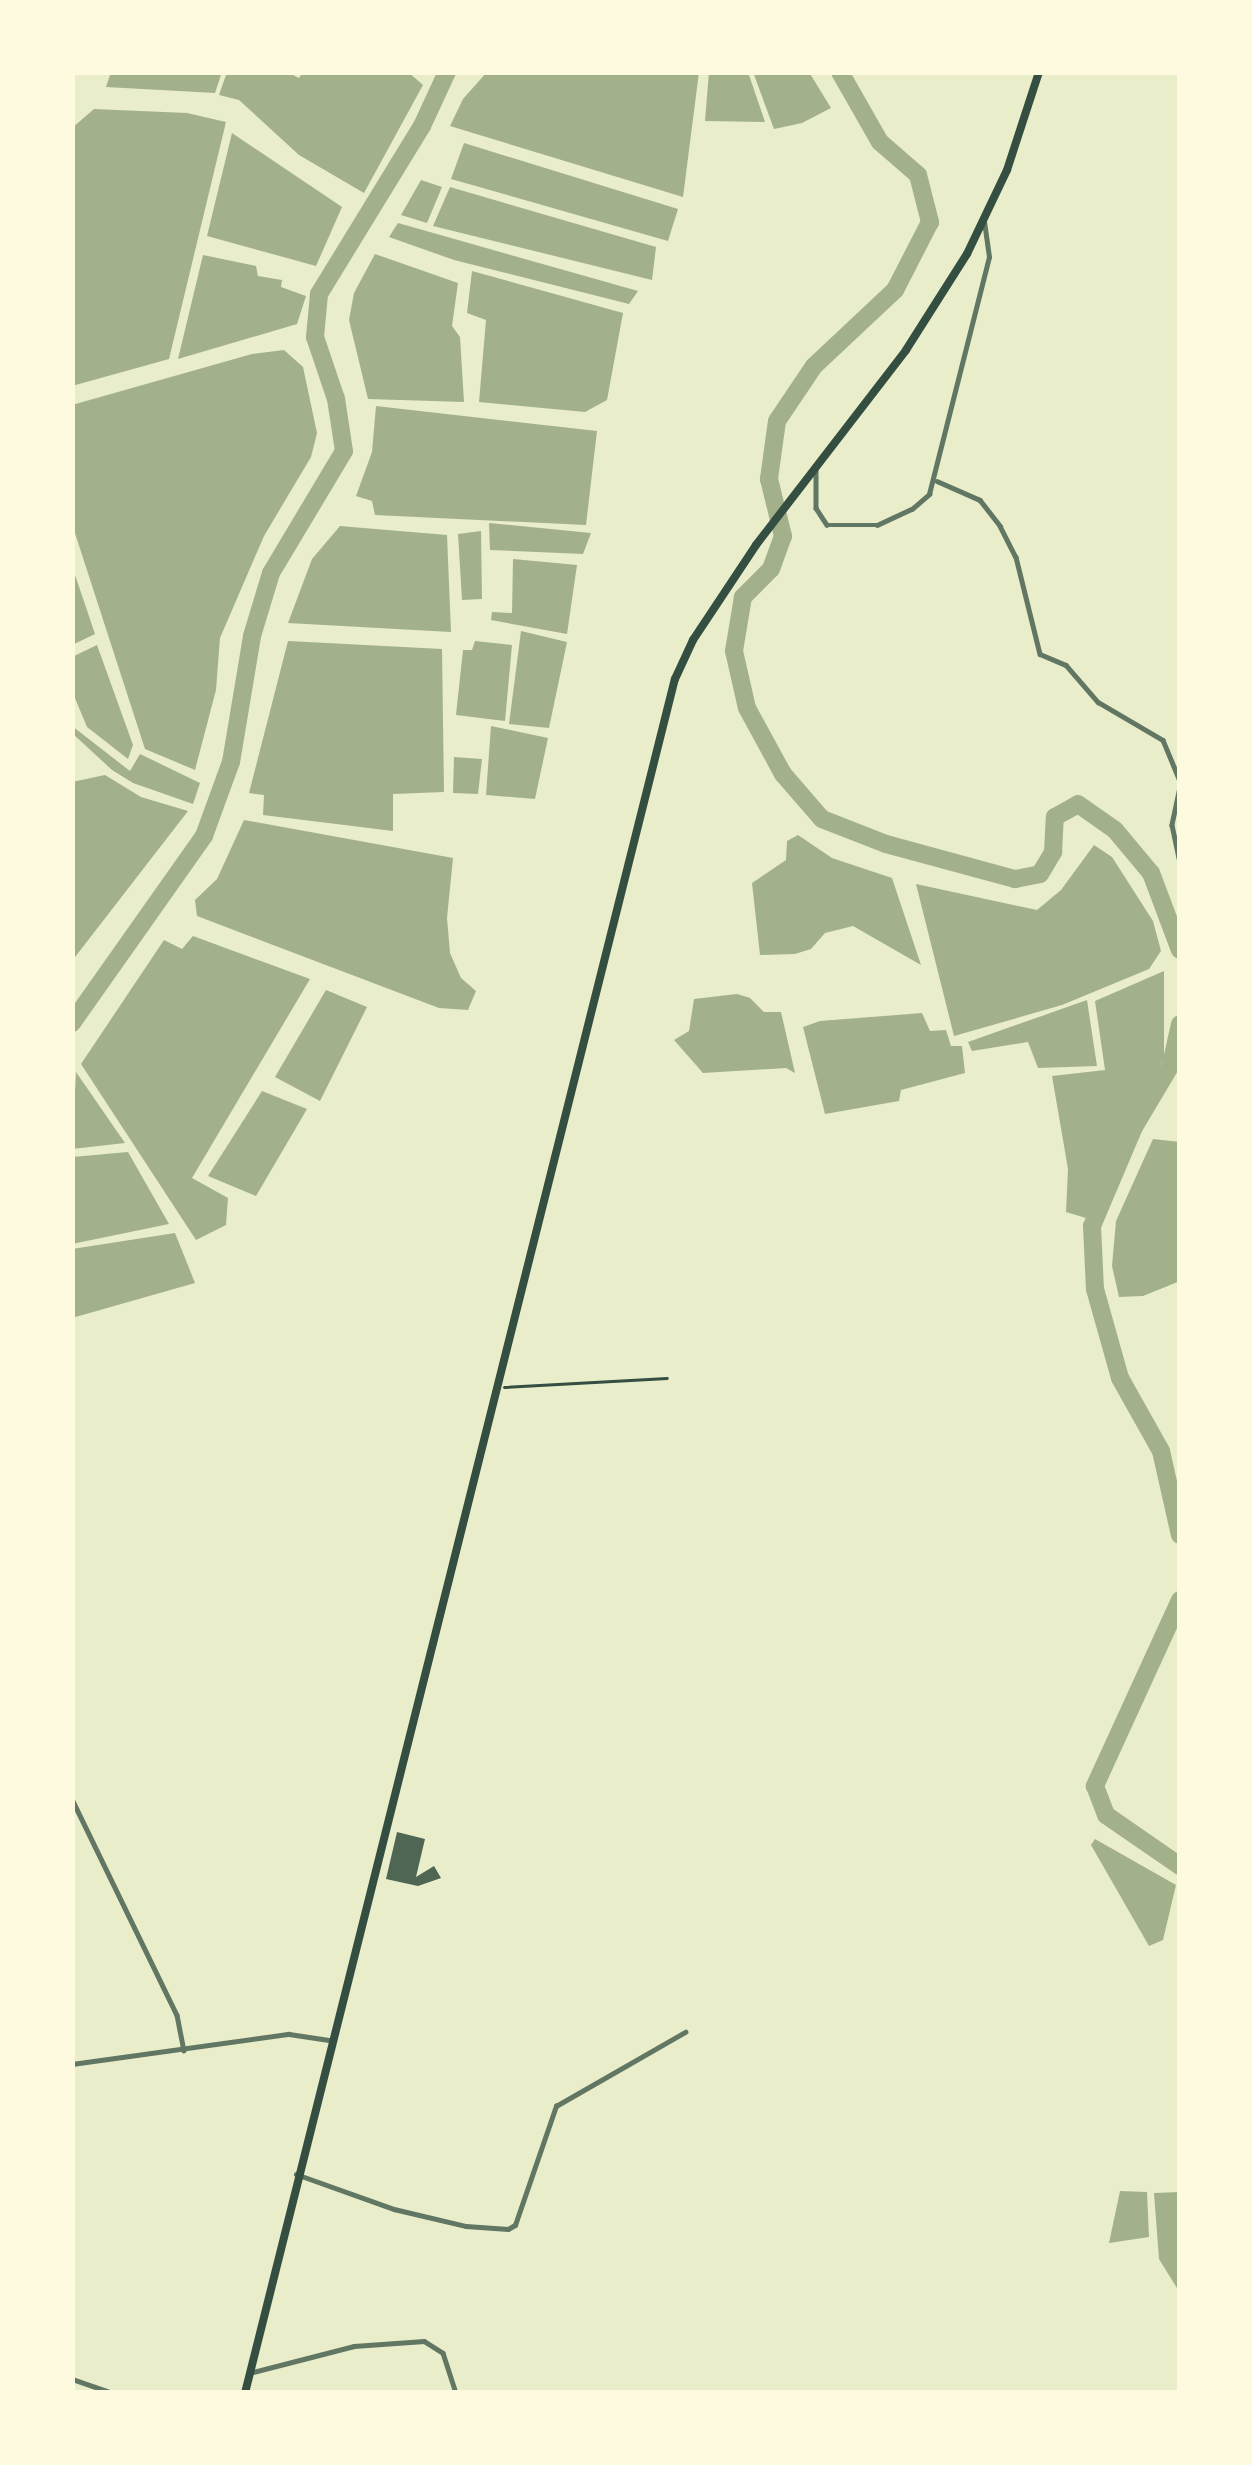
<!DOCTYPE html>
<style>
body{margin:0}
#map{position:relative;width:1252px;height:2465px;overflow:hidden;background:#e9edc9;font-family:Figtree,sans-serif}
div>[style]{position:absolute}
.water>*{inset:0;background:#a3b18a}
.river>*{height:18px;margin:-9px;padding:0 9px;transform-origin:9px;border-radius:9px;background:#a3b18a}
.building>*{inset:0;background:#4f6655}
.path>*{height:3px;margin:-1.5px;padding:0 1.5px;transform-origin:1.5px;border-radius:1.5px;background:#344e41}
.minor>*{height:4.5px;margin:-2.25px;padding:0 2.25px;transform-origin:2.25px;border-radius:2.25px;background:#617663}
.primary>*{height:8px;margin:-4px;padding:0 4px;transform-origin:4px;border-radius:4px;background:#344e41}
span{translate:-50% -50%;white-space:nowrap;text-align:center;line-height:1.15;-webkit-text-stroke:9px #fefae0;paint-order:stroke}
.frame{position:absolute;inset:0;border:75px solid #fefae0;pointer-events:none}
</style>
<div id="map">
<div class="water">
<i style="clip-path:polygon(111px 72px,222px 72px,215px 93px,106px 87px)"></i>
<i style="clip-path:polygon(227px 72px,287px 72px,299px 78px,303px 72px,408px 72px,423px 85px,364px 193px,299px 155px,239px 100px,219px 95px)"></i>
<i style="clip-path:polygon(487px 72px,699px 72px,683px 197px,450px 126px,463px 99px)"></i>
<i style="clip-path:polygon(709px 72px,748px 72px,765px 122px,705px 121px)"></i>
<i style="clip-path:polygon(753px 72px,809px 72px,831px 108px,802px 123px,774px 129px)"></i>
<i style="clip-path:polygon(94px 109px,187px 113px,226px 122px,169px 359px,72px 386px,72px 128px)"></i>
<i style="clip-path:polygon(232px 133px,342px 207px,316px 266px,207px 236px)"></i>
<i style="clip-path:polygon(464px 143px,678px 209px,668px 241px,451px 179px)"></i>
<i style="clip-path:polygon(421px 180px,442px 187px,427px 223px,401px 215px)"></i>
<i style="clip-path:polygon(450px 187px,656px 247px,652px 280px,433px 226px)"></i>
<i style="clip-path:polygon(398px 223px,638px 291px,629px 304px,454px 260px,389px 237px)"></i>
<i style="clip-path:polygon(375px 254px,458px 283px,452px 326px,460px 337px,464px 402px,368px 399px,349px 320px,354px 293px)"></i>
<i style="clip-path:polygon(203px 255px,256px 266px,258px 276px,282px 280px,281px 287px,306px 296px,297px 324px,178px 359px)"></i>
<i style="clip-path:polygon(472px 271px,623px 313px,607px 400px,585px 412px,479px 402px,486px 320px,467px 313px)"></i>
<i style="clip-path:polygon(284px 350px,303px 367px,317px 433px,311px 457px,264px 536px,220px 638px,216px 690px,195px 770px,145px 749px,72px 524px,72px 405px,252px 354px)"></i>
<i style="clip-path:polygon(376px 406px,597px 431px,586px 525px,375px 515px,372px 501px,356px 496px,372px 452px)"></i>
<i style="clip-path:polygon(489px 523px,591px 533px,583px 554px,490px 550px)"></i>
<i style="clip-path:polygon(340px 526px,447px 535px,451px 632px,288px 623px,312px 559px)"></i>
<i style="clip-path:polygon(481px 531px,482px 599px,462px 600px,458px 534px)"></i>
<i style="clip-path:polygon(513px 559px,577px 565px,567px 634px,491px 620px,492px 612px,512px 613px)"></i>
<i style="clip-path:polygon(72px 566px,95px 634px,72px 645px)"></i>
<i style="clip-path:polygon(521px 631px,567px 642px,549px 728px,509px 724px)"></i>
<i style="clip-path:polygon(288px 641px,442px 649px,444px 792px,393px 794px,393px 831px,263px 815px,264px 795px,249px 793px)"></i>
<i style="clip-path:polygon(475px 641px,512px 645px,505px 721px,456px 715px,463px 650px,472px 650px)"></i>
<i style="clip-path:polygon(97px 645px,133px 745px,128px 759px,87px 727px,72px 691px,72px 657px)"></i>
<i style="clip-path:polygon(72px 726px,130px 771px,140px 754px,200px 783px,193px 804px,133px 783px,112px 770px,72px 733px)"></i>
<i style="clip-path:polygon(491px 726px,548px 738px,535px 799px,486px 795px)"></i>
<i style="clip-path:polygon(454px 757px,482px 759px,478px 794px,453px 793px)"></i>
<i style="clip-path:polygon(105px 775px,141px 797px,188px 811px,72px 961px,72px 782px)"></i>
<i style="clip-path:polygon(244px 820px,453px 858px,447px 918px,450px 953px,461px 978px,476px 991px,468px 1010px,439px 1008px,197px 916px,195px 900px,217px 879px)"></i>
<i style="clip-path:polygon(798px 835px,832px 858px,892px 878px,921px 965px,853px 926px,825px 933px,811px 949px,795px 954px,760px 955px,752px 883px,786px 860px,787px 841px)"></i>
<i style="clip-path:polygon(1094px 845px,1112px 857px,1153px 921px,1161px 951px,1149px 969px,1062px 1005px,954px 1036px,916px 884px,1037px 910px,1061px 890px)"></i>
<i style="clip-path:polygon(193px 936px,310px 979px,192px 1178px,228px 1198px,226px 1225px,196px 1240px,81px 1064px,164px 940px,182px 949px)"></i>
<i style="clip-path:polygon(1164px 971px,1164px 1058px,1086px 1218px,1066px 1212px,1068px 1169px,1052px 1076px,1105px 1070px,1095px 1001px)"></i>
<i style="clip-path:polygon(326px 990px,367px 1007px,320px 1101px,275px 1077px)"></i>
<i style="clip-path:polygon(737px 994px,750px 998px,764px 1012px,781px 1012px,795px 1073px,786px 1068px,703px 1073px,674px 1040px,689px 1031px,694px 999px)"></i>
<i style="clip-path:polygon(1087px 1000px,1097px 1066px,1038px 1068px,1028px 1042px,972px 1051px,968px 1042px)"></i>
<i style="clip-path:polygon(922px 1013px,930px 1031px,946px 1030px,951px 1046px,962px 1046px,965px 1073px,901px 1090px,899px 1101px,825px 1114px,803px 1027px,820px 1021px)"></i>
<i style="clip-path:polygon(76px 1072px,125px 1143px,72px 1149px)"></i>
<i style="clip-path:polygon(262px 1091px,307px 1109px,256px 1196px,208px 1176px)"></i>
<i style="clip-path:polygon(1153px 1139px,1180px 1142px,1180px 1281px,1143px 1296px,1119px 1297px,1112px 1266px,1116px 1221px)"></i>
<i style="clip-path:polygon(128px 1152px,169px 1224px,72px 1244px,72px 1157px)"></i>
<i style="clip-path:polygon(175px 1233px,195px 1283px,72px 1318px,72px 1249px)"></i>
<i style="clip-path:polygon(1095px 1839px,1176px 1885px,1163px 1940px,1149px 1946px,1091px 1845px)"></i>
<i style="clip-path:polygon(1120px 2191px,1147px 2192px,1149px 2237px,1109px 2243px)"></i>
<i style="clip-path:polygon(1180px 2192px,1180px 2293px,1159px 2259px,1154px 2193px)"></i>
</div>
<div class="river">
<i style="left:840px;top:72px;width:81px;rotate:60.3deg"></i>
<i style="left:880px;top:142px;width:50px;rotate:41deg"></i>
<i style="left:918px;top:175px;width:49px;rotate:75.7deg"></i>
<i style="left:930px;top:222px;width:76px;rotate:117.2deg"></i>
<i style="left:895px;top:290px;width:111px;rotate:136.8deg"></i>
<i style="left:814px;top:366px;width:66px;rotate:123.9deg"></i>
<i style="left:777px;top:421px;width:59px;rotate:97.9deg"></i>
<i style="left:769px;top:479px;width:59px;rotate:76.2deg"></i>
<i style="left:783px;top:536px;width:35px;rotate:110deg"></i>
<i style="left:771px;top:569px;width:40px;rotate:135deg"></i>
<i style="left:743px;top:597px;width:55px;rotate:99.5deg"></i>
<i style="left:734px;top:651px;width:58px;rotate:77.2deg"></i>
<i style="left:747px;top:708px;width:75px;rotate:61.4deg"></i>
<i style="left:783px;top:774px;width:60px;rotate:49.1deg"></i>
<i style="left:822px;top:819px;width:69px;rotate:21.3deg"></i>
<i style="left:886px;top:844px;width:134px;rotate:15.2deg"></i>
<i style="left:1015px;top:879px;width:25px;rotate:-11deg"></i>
<i style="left:1040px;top:874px;width:26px;rotate:-59deg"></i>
<i style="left:1053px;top:852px;width:35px;rotate:-87deg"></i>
<i style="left:1055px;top:817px;width:26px;rotate:-29deg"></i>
<i style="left:1078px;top:804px;width:45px;rotate:35.1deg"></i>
<i style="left:1115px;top:830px;width:56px;rotate:50.1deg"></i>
<i style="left:1151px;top:873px;width:82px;rotate:69.4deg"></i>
<i style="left:72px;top:1023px;width:229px;rotate:-54.8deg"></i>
<i style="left:204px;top:836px;width:79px;rotate:-70deg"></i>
<i style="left:231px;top:762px;width:128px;rotate:-80.5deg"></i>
<i style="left:252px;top:636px;width:66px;rotate:-73.2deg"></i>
<i style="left:271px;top:573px;width:142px;rotate:-59.1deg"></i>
<i style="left:344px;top:451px;width:53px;rotate:-98.7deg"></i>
<i style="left:336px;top:399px;width:65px;rotate:-108.7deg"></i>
<i style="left:315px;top:337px;width:43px;rotate:-84.7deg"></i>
<i style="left:319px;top:294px;width:197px;rotate:-58.5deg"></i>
<i style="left:422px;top:126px;width:60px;rotate:-65.2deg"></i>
<i style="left:1180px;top:1024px;width:42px;rotate:102.4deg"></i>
<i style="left:1171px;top:1065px;width:72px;rotate:120.8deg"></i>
<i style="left:1134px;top:1127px;width:108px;rotate:113deg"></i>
<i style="left:1092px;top:1226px;width:63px;rotate:87.3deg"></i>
<i style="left:1095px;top:1289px;width:92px;rotate:74.3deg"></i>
<i style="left:1120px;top:1378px;width:84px;rotate:60.7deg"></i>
<i style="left:1161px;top:1451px;width:86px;rotate:77.3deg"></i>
<i style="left:1180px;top:1600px;width:205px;rotate:114.6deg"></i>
<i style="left:1095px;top:1786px;width:31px;rotate:69deg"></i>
<i style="left:1106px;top:1815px;width:90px;rotate:34.6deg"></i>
</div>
<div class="building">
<i style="clip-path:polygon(397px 1832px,425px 1839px,416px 1877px,434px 1866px,441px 1878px,418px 1886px,386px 1879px)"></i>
</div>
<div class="path">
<i style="left:504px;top:1387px;width:163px;rotate:-3.2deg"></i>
</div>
<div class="minor">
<i style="left:816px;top:467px;width:41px;rotate:90deg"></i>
<i style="left:816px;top:508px;width:20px;rotate:57deg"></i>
<i style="left:827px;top:525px;width:50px"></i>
<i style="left:877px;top:525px;width:38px;rotate:-25deg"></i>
<i style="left:912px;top:509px;width:23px;rotate:-41deg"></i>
<i style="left:929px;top:494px;width:244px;rotate:-75.8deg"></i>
<i style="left:989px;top:257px;width:35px;rotate:-98deg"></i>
<i style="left:937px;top:481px;width:47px;rotate:23.8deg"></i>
<i style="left:980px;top:500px;width:33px;rotate:52deg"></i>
<i style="left:1000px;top:526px;width:35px;rotate:63deg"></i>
<i style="left:1016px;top:557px;width:100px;rotate:76.1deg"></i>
<i style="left:1040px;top:654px;width:28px;rotate:23deg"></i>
<i style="left:1066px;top:665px;width:49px;rotate:49.1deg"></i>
<i style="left:1098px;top:702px;width:75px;rotate:30.3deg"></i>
<i style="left:1163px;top:740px;width:44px;rotate:67.5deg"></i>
<i style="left:1180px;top:787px;width:39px;rotate:102deg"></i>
<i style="left:1172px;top:825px;width:38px;rotate:78deg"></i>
<i style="left:72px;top:1799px;width:240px;rotate:64.1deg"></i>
<i style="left:177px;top:2015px;width:36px;rotate:79deg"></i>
<i style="left:72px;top:2064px;width:219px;rotate:-7.9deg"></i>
<i style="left:289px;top:2034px;width:40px;rotate:8.5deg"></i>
<i style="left:296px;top:2174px;width:104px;rotate:19.7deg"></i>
<i style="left:394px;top:2209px;width:74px;rotate:13.3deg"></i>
<i style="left:466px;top:2226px;width:42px;rotate:4.1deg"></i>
<i style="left:508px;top:2229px;width:8px;rotate:-30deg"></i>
<i style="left:515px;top:2225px;width:126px;rotate:-71deg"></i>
<i style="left:556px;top:2106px;width:149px;rotate:-29.8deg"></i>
<i style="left:253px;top:2372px;width:104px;rotate:-14.4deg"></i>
<i style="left:354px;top:2346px;width:70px;rotate:-4.1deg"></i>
<i style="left:424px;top:2341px;width:22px;rotate:32deg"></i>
<i style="left:443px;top:2353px;width:42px;rotate:72deg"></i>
<i style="left:72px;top:2379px;width:43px;rotate:18.9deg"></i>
</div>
<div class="primary">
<i style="left:245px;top:2393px;width:1767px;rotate:-75.92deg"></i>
<i style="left:675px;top:679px;width:43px;rotate:-65.2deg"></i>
<i style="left:693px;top:640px;width:114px;rotate:-56.4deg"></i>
<i style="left:756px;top:545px;width:246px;rotate:-52.4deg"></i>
<i style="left:906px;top:350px;width:114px;rotate:-57.6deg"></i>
<i style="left:967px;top:254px;width:93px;rotate:-64.5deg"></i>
<i style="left:1007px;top:170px;width:103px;rotate:-71.9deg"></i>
</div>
<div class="frame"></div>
</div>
